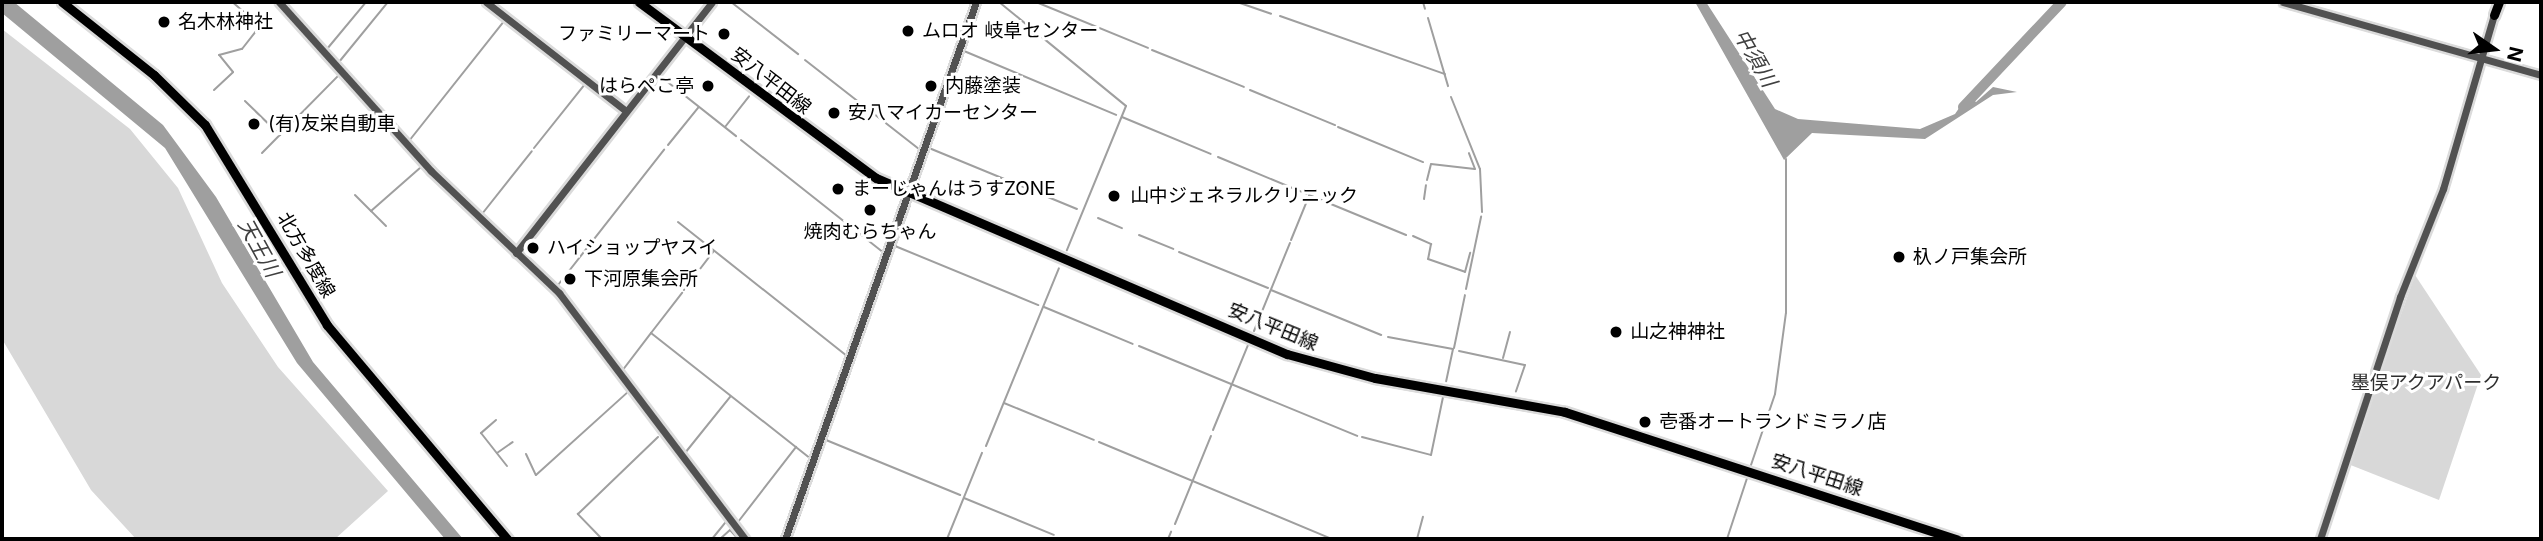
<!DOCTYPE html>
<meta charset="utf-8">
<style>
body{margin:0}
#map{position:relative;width:2543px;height:541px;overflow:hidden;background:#fff;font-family:Inter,"Noto Sans JP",sans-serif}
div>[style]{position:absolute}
.green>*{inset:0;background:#d8d8d8}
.water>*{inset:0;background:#9f9f9f}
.stream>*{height:2px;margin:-1px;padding:0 1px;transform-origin:1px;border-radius:1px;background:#9f9f9f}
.river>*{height:10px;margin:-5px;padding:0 5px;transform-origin:5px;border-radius:5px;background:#9f9f9f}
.roads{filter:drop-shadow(2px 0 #dbdbdb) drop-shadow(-2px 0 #dbdbdb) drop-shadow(0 2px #dbdbdb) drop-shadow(0 -2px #dbdbdb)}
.minor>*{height:7px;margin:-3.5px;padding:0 3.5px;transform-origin:3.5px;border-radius:3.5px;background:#515151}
.major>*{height:9px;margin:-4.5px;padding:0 4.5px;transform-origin:4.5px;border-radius:4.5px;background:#000}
.dots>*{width:19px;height:19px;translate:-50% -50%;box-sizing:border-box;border:4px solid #fff;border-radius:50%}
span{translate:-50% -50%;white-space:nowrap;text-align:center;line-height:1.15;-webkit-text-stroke:6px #fff;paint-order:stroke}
.poi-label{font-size:19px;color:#000}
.left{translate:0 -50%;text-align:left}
.right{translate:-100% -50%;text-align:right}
.street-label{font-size:19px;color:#000}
.park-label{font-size:19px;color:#2f2f2f}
.water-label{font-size:21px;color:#404040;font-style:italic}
.frame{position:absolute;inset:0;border:4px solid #000;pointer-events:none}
.north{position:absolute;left:2459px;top:14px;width:70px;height:70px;-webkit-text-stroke:5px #fff;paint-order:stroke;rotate:104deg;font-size:19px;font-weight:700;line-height:28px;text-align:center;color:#000}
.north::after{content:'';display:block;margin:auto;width:24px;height:32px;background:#000;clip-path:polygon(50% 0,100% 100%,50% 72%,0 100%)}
</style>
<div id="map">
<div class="green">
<i style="clip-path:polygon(2px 29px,130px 129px,178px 188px,222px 283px,278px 367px,388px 491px,335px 539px,136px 539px,91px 490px,2px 339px)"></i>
<i style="clip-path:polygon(2415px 275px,2481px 375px,2439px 500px,2348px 464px)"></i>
</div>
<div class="water">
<i style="clip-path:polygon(2px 2px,14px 2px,163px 125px,216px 197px,313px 362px,463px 539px,445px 539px,297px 363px,165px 148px,2px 13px)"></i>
<i style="clip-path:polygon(1695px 2px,1706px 2px,1775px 109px,1798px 119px,1920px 129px,1955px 114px,1968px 95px,1976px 102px,1993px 87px,2017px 92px,1993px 95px,1925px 139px,1812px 133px,1784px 160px)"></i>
</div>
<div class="stream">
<i style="left:493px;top:2px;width:76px;rotate:38.1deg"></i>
<i style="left:731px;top:2px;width:85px;rotate:37.8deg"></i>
<i style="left:999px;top:2px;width:164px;rotate:39.3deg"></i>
<i style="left:1126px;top:106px;width:156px;rotate:112.3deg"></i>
<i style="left:1036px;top:2px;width:121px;rotate:22.3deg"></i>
<i style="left:1237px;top:2px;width:36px;rotate:19deg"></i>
<i style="left:1423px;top:2px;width:7px;rotate:74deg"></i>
<i style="left:1280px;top:16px;width:175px;rotate:19.4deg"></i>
<i style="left:1428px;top:18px;width:71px;rotate:73.6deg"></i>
<i style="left:317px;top:38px;width:15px;rotate:48deg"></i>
<i style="left:327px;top:49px;width:61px;rotate:-50.3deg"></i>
<i style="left:1152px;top:50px;width:99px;rotate:21.9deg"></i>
<i style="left:964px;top:51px;width:165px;rotate:22.8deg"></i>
<i style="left:330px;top:52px;width:15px;rotate:53deg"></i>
<i style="left:805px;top:60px;width:145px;rotate:38deg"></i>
<i style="left:339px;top:62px;width:77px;rotate:-50.8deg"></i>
<i style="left:660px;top:76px;width:97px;rotate:38.3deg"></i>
<i style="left:214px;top:90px;width:26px;rotate:-43deg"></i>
<i style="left:233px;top:72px;width:22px;rotate:-129deg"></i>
<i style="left:219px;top:55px;width:24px;rotate:-15deg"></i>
<i style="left:242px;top:49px;width:29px;rotate:-52deg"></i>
<i style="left:260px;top:26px;width:37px;rotate:-139deg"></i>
<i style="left:1250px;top:90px;width:92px;rotate:22.4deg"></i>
<i style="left:1451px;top:97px;width:78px;rotate:68.1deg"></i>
<i style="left:1480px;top:169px;width:43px;rotate:87.3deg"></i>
<i style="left:947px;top:98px;width:102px;rotate:-70.5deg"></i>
<i style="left:245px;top:101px;width:49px;rotate:44.2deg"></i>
<i style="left:1122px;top:117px;width:96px;rotate:22.6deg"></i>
<i style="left:391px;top:121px;width:76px;rotate:47.7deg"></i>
<i style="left:725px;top:127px;width:39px;rotate:-52deg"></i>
<i style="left:1338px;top:127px;width:92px;rotate:22.4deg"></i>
<i style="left:741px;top:140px;width:181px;rotate:38.3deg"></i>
<i style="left:409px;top:141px;width:153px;rotate:-51.6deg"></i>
<i style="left:668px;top:145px;width:48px;rotate:-51deg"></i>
<i style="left:534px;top:148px;width:82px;rotate:-51.4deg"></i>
<i style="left:929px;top:148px;width:160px;rotate:22.4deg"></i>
<i style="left:262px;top:153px;width:108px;rotate:-45.4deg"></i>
<i style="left:1218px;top:157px;width:96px;rotate:22.6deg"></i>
<i style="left:1427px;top:180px;width:16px;rotate:-76deg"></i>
<i style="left:1431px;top:164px;width:44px;rotate:6.5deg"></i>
<i style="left:1475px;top:169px;width:17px;rotate:-111deg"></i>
<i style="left:916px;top:187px;width:91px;rotate:-70.8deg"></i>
<i style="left:355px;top:195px;width:23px;rotate:45deg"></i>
<i style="left:1309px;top:195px;width:105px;rotate:22.4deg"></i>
<i style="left:1424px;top:199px;width:14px;rotate:-82deg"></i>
<i style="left:482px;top:214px;width:80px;rotate:-51.6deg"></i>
<i style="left:1098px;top:218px;width:26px;rotate:23deg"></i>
<i style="left:678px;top:222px;width:214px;rotate:38.4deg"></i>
<i style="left:386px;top:226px;width:21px;rotate:-135deg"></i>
<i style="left:371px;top:211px;width:67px;rotate:-41.3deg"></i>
<i style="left:1139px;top:235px;width:37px;rotate:22deg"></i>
<i style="left:1413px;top:236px;width:20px;rotate:24deg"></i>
<i style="left:1431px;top:244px;width:15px;rotate:101deg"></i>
<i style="left:1428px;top:259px;width:39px;rotate:19deg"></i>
<i style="left:1465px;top:272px;width:20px;rotate:-75deg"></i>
<i style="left:1291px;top:240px;width:48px;rotate:-67.8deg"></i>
<i style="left:895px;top:246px;width:155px;rotate:22.4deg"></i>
<i style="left:1179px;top:252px;width:96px;rotate:22deg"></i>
<i style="left:558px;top:285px;width:172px;rotate:-51.9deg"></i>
<i style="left:1466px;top:289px;width:74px;rotate:-78.2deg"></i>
<i style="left:684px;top:290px;width:48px;rotate:-52.7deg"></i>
<i style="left:1271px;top:290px;width:119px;rotate:22.2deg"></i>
<i style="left:879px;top:291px;width:91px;rotate:-70.2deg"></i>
<i style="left:1044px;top:307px;width:96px;rotate:22.6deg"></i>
<i style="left:1254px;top:331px;width:95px;rotate:-67.8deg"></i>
<i style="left:651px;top:333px;width:51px;rotate:-52.2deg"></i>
<i style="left:1388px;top:337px;width:66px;rotate:10.5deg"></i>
<i style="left:1453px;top:349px;width:33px;rotate:102deg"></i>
<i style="left:1139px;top:346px;width:236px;rotate:22.4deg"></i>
<i style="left:1454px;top:348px;width:54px;rotate:-78.3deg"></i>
<i style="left:1459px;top:351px;width:67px;rotate:12deg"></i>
<i style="left:1525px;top:365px;width:28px;rotate:109deg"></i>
<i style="left:1503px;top:358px;width:27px;rotate:-75deg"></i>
<i style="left:622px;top:371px;width:48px;rotate:-52.7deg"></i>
<i style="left:651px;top:333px;width:202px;rotate:38.2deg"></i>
<i style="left:810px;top:458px;width:53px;rotate:-71.2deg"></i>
<i style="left:844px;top:389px;width:98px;rotate:-70.3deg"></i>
<i style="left:1004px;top:403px;width:97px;rotate:22.3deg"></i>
<i style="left:496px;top:420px;width:20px;rotate:139deg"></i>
<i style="left:481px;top:433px;width:42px;rotate:51.8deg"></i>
<i style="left:1213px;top:430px;width:92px;rotate:-67.6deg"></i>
<i style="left:1362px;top:437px;width:71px;rotate:14.6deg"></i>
<i style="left:1431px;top:455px;width:59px;rotate:-78.3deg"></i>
<i style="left:826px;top:440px;width:145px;rotate:22.3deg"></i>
<i style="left:1099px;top:442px;width:250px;rotate:22.6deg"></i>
<i style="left:986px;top:446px;width:192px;rotate:-67.7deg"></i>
<i style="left:497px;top:453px;width:19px;rotate:-35deg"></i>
<i style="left:685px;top:453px;width:72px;rotate:-51.2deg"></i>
<i style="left:526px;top:454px;width:23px;rotate:65deg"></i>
<i style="left:536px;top:475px;width:124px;rotate:-42.1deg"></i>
<i style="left:1751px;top:465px;width:75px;rotate:-71.3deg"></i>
<i style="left:1775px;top:394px;width:82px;rotate:-82.3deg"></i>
<i style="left:1786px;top:313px;width:154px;rotate:-90deg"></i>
<i style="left:810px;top:485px;width:96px;rotate:-70.4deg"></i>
<i style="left:711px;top:489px;width:7px;rotate:45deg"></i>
<i style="left:964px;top:498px;width:97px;rotate:22.3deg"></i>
<i style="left:719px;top:499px;width:21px;rotate:53deg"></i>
<i style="left:738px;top:522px;width:95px;rotate:-52.3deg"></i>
<i style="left:1175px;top:524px;width:95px;rotate:-67.8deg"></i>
<i style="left:1060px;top:538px;width:4px;rotate:14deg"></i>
<i style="left:602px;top:539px;width:35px;rotate:-134deg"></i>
<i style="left:578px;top:514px;width:111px;rotate:-43.9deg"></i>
<i style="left:712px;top:539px;width:22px;rotate:-51deg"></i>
<i style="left:720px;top:539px;width:13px;rotate:-42deg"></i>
<i style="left:730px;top:530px;width:12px;rotate:48deg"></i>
<i style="left:791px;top:539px;width:50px;rotate:-70.1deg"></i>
<i style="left:947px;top:539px;width:93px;rotate:-67.9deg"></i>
<i style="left:1168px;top:539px;width:8px;rotate:-67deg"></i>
<i style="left:1417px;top:539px;width:23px;rotate:-75deg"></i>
<i style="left:1727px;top:539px;width:64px;rotate:-71.8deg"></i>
</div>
<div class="river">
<i style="left:1963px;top:107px;width:144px;rotate:-46.7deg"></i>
</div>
<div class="roads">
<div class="minor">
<i style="left:279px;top:2px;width:227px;rotate:48deg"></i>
<i style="left:431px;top:171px;width:177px;rotate:43.6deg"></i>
<i style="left:559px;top:293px;width:308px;rotate:52.9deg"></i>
<i style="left:486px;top:2px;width:177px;rotate:37.9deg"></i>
<i style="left:2283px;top:2px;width:268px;rotate:15.8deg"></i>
<i style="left:516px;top:253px;width:318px;rotate:-52deg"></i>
<i style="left:785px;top:539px;width:570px;rotate:-70.42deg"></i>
<i style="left:2320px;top:539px;width:255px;rotate:-71.7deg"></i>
<i style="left:2400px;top:297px;width:116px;rotate:-68.3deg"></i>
<i style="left:2443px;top:189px;width:181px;rotate:-73.7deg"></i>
</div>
<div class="major">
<i style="left:62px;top:2px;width:117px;rotate:38.4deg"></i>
<i style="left:154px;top:75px;width:71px;rotate:44.4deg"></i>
<i style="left:205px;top:125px;width:234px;rotate:58.6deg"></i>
<i style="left:327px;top:325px;width:280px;rotate:49.9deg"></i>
<i style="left:639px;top:2px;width:295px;rotate:36.6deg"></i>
<i style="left:876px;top:178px;width:447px;rotate:23.2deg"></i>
<i style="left:1287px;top:354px;width:91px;rotate:15.3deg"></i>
<i style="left:1375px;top:378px;width:193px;rotate:10.1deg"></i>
<i style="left:1565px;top:412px;width:412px;rotate:18deg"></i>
<i style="left:2494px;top:15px;width:14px;rotate:-69deg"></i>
</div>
</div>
<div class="dots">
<i style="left:164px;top:22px;background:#000"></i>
<i style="left:908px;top:31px;background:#000"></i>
<i style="left:724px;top:34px;background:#000"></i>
<i style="left:708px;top:86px;background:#000"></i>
<i style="left:931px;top:86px;background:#000"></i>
<i style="left:834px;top:113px;background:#000"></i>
<i style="left:254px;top:124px;background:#000"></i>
<i style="left:838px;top:189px;background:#000"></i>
<i style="left:1114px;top:196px;background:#000"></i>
<i style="left:870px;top:210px;background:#000"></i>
<i style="left:533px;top:248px;background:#000"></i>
<i style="left:1899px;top:257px;background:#000"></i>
<i style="left:570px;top:279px;background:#000"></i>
<i style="left:1616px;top:332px;background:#000"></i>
<i style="left:1645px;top:422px;background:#000"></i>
</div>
<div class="poi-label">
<span class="left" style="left:178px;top:22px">名木林神社</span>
<span class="left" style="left:922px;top:31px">ムロオ 岐阜センター</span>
<span class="right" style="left:710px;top:34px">ファミリーマート</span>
<span class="right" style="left:694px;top:86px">はらぺこ亭</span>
<span class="left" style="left:945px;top:86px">内藤塗装</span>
<span class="left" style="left:848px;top:113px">安八マイカーセンター</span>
<span class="left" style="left:268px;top:124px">(有)友栄自動車</span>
<span class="left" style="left:852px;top:189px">まーじゃんはうすZONE</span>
<span class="left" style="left:1130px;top:196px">山中ジェネラルクリニック</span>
<span style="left:870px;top:232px">焼肉むらちゃん</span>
<span class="left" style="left:547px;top:248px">ハイショップヤスイ</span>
<span class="left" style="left:1913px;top:257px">杁ノ戸集会所</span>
<span class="left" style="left:584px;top:279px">下河原集会所</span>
<span class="left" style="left:1630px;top:332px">山之神神社</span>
<span class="left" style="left:1659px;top:422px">壱番オートランドミラノ店</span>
</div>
<div class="street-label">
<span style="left:771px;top:81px;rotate:38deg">安八平田線</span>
<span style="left:306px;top:255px;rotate:60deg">北方多度線</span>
<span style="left:1273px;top:327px;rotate:22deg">安八平田線</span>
<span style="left:1817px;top:475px;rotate:18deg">安八平田線</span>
</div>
<div class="park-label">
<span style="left:2426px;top:383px">墨俣アクアパーク</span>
</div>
<div class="water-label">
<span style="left:1755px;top:58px;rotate:60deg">中須川</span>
<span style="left:259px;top:248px;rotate:61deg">天王川</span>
</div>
<div class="frame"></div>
<div class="north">N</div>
</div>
